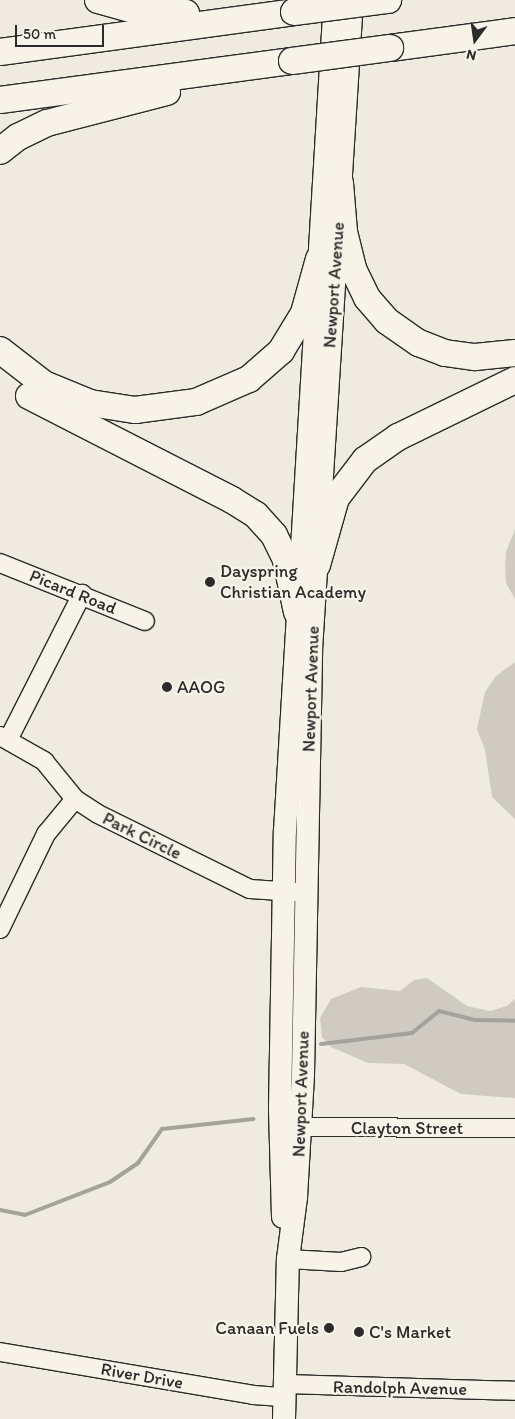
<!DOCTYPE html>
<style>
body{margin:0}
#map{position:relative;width:515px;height:1419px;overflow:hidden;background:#efebe0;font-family:Itim,sans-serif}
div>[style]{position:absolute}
.green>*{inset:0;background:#cfcbc2}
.stream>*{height:4px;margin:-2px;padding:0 2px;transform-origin:2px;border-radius:2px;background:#a4a29a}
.roads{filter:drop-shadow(1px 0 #2b2b2b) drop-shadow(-1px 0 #2b2b2b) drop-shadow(0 1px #2b2b2b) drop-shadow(0 -1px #2b2b2b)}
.minor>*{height:18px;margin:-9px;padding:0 9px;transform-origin:9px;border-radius:9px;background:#f7f3e8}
.major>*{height:22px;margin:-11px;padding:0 11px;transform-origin:11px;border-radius:11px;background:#f7f3e8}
.highway>*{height:26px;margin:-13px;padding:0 13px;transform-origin:13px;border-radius:13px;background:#f7f3e8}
.bridges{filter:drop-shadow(1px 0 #2b2b2b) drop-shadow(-1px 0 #2b2b2b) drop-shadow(0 1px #2b2b2b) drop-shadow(0 -1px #2b2b2b)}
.highway-bridge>*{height:26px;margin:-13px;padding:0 13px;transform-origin:13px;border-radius:13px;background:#f7f3e8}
.dots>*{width:14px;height:14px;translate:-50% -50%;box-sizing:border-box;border:2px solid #f7f3e8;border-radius:50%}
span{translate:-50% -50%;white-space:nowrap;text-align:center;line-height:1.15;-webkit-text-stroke:4.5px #f7f3e8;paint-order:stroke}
.street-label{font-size:18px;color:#2b2b2b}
.poi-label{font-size:18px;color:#2b2b2b}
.left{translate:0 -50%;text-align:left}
.right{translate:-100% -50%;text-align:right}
.north{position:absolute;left:450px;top:15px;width:50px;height:50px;-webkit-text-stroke:4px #f7f3e8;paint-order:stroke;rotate:194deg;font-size:14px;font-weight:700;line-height:20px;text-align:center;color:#2b2b2b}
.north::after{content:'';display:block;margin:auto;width:18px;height:22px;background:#2b2b2b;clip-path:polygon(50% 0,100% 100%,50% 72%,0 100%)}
.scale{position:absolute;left:15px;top:25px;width:89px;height:22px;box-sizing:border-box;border:2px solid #2b2b2b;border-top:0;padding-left:6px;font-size:15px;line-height:18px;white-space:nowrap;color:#2b2b2b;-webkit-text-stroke:4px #f7f3e8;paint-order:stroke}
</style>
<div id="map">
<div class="green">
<i style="clip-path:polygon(515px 529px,515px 599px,506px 583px,505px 567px,506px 552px)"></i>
<i style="clip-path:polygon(515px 662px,515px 819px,492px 797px,485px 750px,477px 729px,485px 692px,496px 676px)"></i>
<i style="clip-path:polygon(427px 978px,467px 1006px,490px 1011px,507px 1006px,515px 999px,515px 1098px,461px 1094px,404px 1064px,368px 1063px,331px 1047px,322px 1037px,320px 1018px,331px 999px,361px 987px,400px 991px,414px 980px)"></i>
</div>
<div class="stream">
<i style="left:321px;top:1044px;width:92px;rotate:-6.9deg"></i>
<i style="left:412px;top:1033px;width:35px;rotate:-39deg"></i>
<i style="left:439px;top:1011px;width:38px;rotate:14deg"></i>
<i style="left:476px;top:1020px;width:39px;rotate:1deg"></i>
<i style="left:0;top:1210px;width:25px;rotate:11deg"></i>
<i style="left:25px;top:1215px;width:91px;rotate:-21.2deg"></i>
<i style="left:110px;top:1182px;width:34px;rotate:-34deg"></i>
<i style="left:138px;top:1163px;width:42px;rotate:-54.8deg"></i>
<i style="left:162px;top:1129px;width:92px;rotate:-6.3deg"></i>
</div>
<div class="roads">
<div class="minor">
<i style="left:0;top:563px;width:156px;rotate:21.8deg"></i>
<i style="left:0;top:736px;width:51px;rotate:29.6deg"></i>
<i style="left:44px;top:761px;width:49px;rotate:50.8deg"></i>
<i style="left:75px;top:799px;width:27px;rotate:33deg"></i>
<i style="left:98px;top:814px;width:169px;rotate:26.3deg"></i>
<i style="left:250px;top:889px;width:45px;rotate:3.8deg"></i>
<i style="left:8px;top:740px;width:164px;rotate:-63.1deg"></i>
<i style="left:0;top:929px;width:106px;rotate:-64.2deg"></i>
<i style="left:46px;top:834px;width:45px;rotate:-50.4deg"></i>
<i style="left:300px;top:1127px;width:215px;rotate:0.3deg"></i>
<i style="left:288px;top:1259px;width:53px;rotate:3.2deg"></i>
<i style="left:341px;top:1262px;width:21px;rotate:-14deg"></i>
<i style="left:0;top:1352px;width:257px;rotate:9.6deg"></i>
<i style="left:253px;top:1395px;width:32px;rotate:4deg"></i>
<i style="left:285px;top:1384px;width:230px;rotate:1.7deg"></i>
</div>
<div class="major">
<i style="left:283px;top:1217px;width:109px;rotate:-91.6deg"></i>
<i style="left:280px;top:1108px;width:277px;rotate:-89deg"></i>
<i style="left:285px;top:831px;width:833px;rotate:-86.56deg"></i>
<i style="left:284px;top:1419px;width:160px;rotate:-88.6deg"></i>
<i style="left:288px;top:1259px;width:63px;rotate:-82.6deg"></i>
<i style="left:296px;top:1197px;width:123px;rotate:-86.7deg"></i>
<i style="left:303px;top:1074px;width:424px;rotate:-88.9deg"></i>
<i style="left:311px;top:650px;width:651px;rotate:-86.39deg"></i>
</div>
<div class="highway">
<i style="left:98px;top:0;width:41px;rotate:15.4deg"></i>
<i style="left:138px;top:11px;width:48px;rotate:2.4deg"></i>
<i style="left:390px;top:48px;width:126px;rotate:-7.7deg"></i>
<i style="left:0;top:52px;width:297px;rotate:-7.7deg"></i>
<i style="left:0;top:100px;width:295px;rotate:-7.6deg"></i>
<i style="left:0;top:151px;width:23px;rotate:-38deg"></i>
<i style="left:18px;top:137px;width:32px;rotate:-26deg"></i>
<i style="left:47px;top:123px;width:124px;rotate:-14.5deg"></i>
<i style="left:340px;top:183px;width:49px;rotate:85.3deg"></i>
<i style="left:344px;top:232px;width:38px;rotate:76deg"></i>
<i style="left:353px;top:269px;width:32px;rotate:64deg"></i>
<i style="left:367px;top:298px;width:30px;rotate:49deg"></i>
<i style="left:387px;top:321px;width:39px;rotate:35deg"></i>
<i style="left:419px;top:343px;width:28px;rotate:21deg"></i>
<i style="left:445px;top:353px;width:30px;rotate:8deg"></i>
<i style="left:475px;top:357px;width:40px;rotate:-5.7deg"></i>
<i style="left:0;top:350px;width:56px;rotate:37.7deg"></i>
<i style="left:44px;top:384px;width:50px;rotate:22.4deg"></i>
<i style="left:90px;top:403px;width:46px;rotate:8.8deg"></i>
<i style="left:135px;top:410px;width:62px;rotate:-7.5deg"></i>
<i style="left:196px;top:402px;width:58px;rotate:-23.5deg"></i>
<i style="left:249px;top:379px;width:43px;rotate:-41.2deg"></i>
<i style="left:281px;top:351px;width:44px;rotate:-58.8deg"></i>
<i style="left:304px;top:313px;width:56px;rotate:-74.5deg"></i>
<i style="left:29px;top:396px;width:228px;rotate:27.1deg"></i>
<i style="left:232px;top:500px;width:28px;rotate:32deg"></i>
<i style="left:256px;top:515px;width:27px;rotate:48deg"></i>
<i style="left:274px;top:535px;width:28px;rotate:64deg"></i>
<i style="left:286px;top:560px;width:53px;rotate:78.1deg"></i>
<i style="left:317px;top:565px;width:70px;rotate:-74.2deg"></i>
<i style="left:336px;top:498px;width:48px;rotate:-52.7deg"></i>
<i style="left:365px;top:460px;width:40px;rotate:-34.9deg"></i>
<i style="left:398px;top:437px;width:130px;rotate:-26deg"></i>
</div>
</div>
<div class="bridges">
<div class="highway-bridge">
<i style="left:294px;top:12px;width:95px;rotate:-7.3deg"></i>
<i style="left:292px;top:61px;width:99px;rotate:-7.6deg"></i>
</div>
</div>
<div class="dots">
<i style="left:210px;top:582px;background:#2b2b2b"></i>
<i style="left:167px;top:687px;background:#2b2b2b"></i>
<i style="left:329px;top:1328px;background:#2b2b2b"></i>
<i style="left:359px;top:1332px;background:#2b2b2b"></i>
</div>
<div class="street-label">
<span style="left:334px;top:285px;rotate:-86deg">Newport Avenue</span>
<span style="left:73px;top:592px;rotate:22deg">Picard Road</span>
<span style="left:311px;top:689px;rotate:-88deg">Newport Avenue</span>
<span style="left:142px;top:836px;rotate:26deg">Park Circle</span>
<span style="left:301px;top:1094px;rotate:-88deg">Newport Avenue</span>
<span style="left:407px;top:1128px">Clayton Street</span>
<span style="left:142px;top:1376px;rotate:10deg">River Drive</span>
<span style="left:400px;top:1388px;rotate:1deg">Randolph Avenue</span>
</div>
<div class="poi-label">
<span class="left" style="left:220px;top:582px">Dayspring<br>Christian Academy</span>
<span class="left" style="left:177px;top:687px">AAOG</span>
<span class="right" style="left:319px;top:1328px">Canaan Fuels</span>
<span class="left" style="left:369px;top:1332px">C's Market</span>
</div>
<div class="north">N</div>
<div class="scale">50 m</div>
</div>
